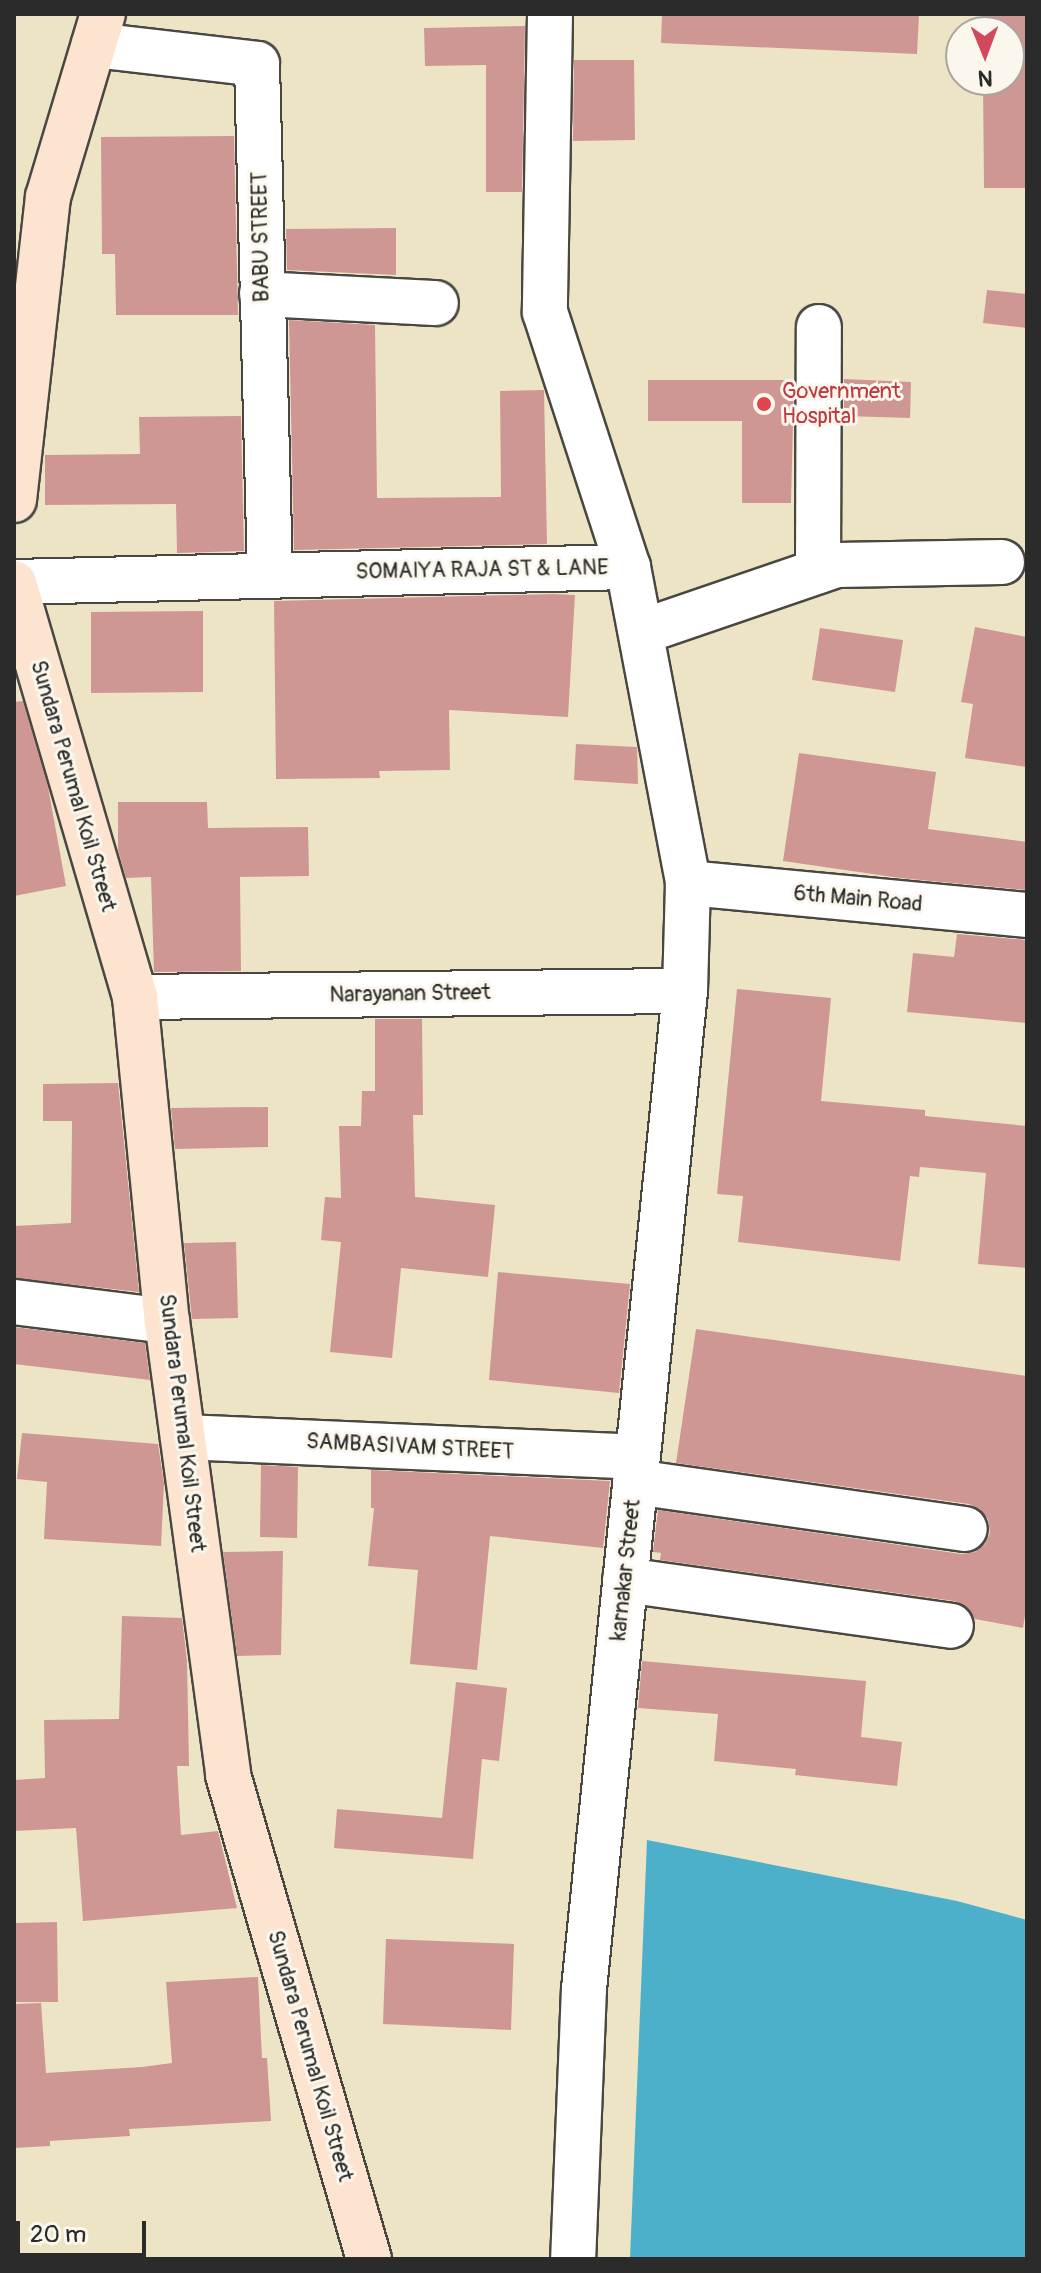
<!DOCTYPE html>
<style>
body{margin:0}
#map{position:relative;width:1041px;height:2273px;overflow:hidden;background:#ede4c5;font-family:Pangolin,sans-serif}
div>[style]{position:absolute}
.water>*{inset:0;background:#4cb0cb}
.building>*{inset:0;background:#cf9793}
.roads{filter:drop-shadow(2px 0 #484742) drop-shadow(-2px 0 #484742) drop-shadow(0 2px #484742) drop-shadow(0 -2px #484742)}
.street>*{height:44px;margin:-22px;padding:0 22px;transform-origin:22px;border-radius:22px;background:#fff}
.secondary>*{height:44px;margin:-22px;padding:0 22px;transform-origin:22px;border-radius:22px;background:#fde4d1}
.dots>*{width:22px;height:22px;translate:-50% -50%;box-sizing:border-box;border:4px solid #fbf7ec;border-radius:50%}
span{translate:-50% -50%;white-space:nowrap;text-align:center;line-height:1.15;-webkit-text-stroke:6px #fbf7ec;paint-order:stroke}
.street-label{font-size:22px;color:#2b2b2b}
.health-label{font-size:22px;color:#be3a42}
.left{translate:0 -50%;text-align:left}
.frame{position:absolute;inset:0;border:16px solid #2b2b2b;pointer-events:none}
.north{position:absolute;left:945px;top:16px;width:80px;height:80px;box-sizing:border-box;background:#fbf7ec;border:2px solid #a8a59f;border-radius:50%;rotate:179deg;font-size:22px;font-weight:700;line-height:32px;text-align:center;color:#2b2b2b}
.north::after{content:'';display:block;margin:auto;width:28px;height:36px;background:#d1495b;clip-path:polygon(50% 0,100% 100%,50% 72%,0 100%)}
.scale{position:absolute;left:16px;top:2221px;width:130px;height:36px;box-sizing:border-box;border:4px solid #2b2b2b;border-top:0;padding-left:10px;font-size:24px;line-height:28px;white-space:nowrap;color:#2b2b2b;-webkit-text-stroke:6px #fbf7ec;paint-order:stroke}
</style>
<div id="map">
<div class="water">
<i style="clip-path:polygon(647px 1840px,957px 1901px,1027px 1920px,1027px 2259px,630px 2259px)"></i>
</div>
<div class="building">
<i style="clip-path:polygon(662px 14px,919px 14px,917px 54px,661px 43px)"></i>
<i style="clip-path:polygon(982px 16px,1027px 16px,1027px 188px,984px 188px,983px 80px,1009px 80px,1009px 32px,983px 32px)"></i>
<i style="clip-path:polygon(525px 26px,522px 192px,486px 192px,486px 65px,425px 66px,424px 28px)"></i>
<i style="clip-path:polygon(574px 60px,634px 60px,635px 140px,573px 141px)"></i>
<i style="clip-path:polygon(234px 136px,238px 315px,116px 315px,115px 254px,102px 254px,101px 137px)"></i>
<i style="clip-path:polygon(396px 228px,396px 275px,287px 270px,286px 229px)"></i>
<i style="clip-path:polygon(987px 290px,1027px 294px,1027px 328px,983px 323px)"></i>
<i style="clip-path:polygon(289px 320px,375px 325px,377px 498px,501px 497px,500px 391px,544px 390px,547px 544px,294px 550px)"></i>
<i style="clip-path:polygon(844px 379px,911px 382px,910px 418px,844px 416px)"></i>
<i style="clip-path:polygon(648px 380px,794px 380px,791px 503px,742px 503px,742px 421px,648px 421px)"></i>
<i style="clip-path:polygon(241px 416px,244px 551px,177px 553px,176px 504px,45px 505px,45px 455px,140px 454px,139px 417px)"></i>
<i style="clip-path:polygon(553px 594px,575px 595px,568px 717px,449px 710px,450px 770px,379px 771px,380px 778px,276px 779px,274px 601px)"></i>
<i style="clip-path:polygon(203px 611px,203px 692px,91px 693px,91px 612px)"></i>
<i style="clip-path:polygon(975px 627px,1027px 637px,1027px 767px,965px 758px,973px 704px,961px 702px)"></i>
<i style="clip-path:polygon(820px 628px,903px 640px,895px 692px,812px 680px)"></i>
<i style="clip-path:polygon(23px 701px,48px 787px,66px 886px,14px 896px,14px 702px)"></i>
<i style="clip-path:polygon(576px 744px,637px 747px,638px 784px,574px 780px)"></i>
<i style="clip-path:polygon(799px 753px,936px 772px,928px 829px,1027px 842px,1027px 890px,900px 878px,783px 861px)"></i>
<i style="clip-path:polygon(118px 802px,207px 802px,208px 828px,308px 827px,309px 876px,240px 877px,241px 971px,154px 972px,151px 877px,126px 878px,118px 850px)"></i>
<i style="clip-path:polygon(957px 934px,1027px 940px,1027px 1023px,907px 1012px,913px 953px,954px 957px)"></i>
<i style="clip-path:polygon(737px 989px,831px 998px,821px 1101px,925px 1110px,925px 1116px,1027px 1126px,1027px 1268px,978px 1264px,986px 1173px,920px 1167px,919px 1177px,910px 1176px,900px 1261px,738px 1242px,743px 1196px,717px 1194px)"></i>
<i style="clip-path:polygon(375px 1019px,422px 1019px,423px 1115px,413px 1115px,415px 1197px,495px 1205px,488px 1277px,401px 1268px,392px 1358px,330px 1352px,341px 1242px,321px 1240px,325px 1197px,341px 1198px,339px 1126px,361px 1126px,362px 1091px,375px 1091px)"></i>
<i style="clip-path:polygon(118px 1083px,139px 1292px,14px 1278px,14px 1226px,71px 1223px,72px 1121px,43px 1121px,43px 1084px)"></i>
<i style="clip-path:polygon(268px 1107px,268px 1147px,175px 1149px,171px 1108px)"></i>
<i style="clip-path:polygon(236px 1242px,238px 1318px,192px 1319px,184px 1243px)"></i>
<i style="clip-path:polygon(498px 1272px,630px 1284px,619px 1393px,489px 1380px)"></i>
<i style="clip-path:polygon(14px 1327px,145px 1343px,150px 1380px,14px 1364px)"></i>
<i style="clip-path:polygon(696px 1329px,1027px 1376px,1027px 1603px,1023px 1628px,975px 1619px,967px 1607px,954px 1601px,660px 1560px,661px 1553px,653px 1552px,658px 1510px,961px 1554px,975px 1552px,985px 1544px,990px 1533px,988px 1519px,980px 1509px,969px 1504px,676px 1463px)"></i>
<i style="clip-path:polygon(22px 1433px,158px 1444px,164px 1483px,161px 1546px,44px 1539px,47px 1482px,17px 1479px)"></i>
<i style="clip-path:polygon(261px 1465px,298px 1467px,297px 1538px,260px 1537px)"></i>
<i style="clip-path:polygon(371px 1470px,610px 1481px,603px 1548px,490px 1536px,477px 1670px,410px 1664px,418px 1570px,368px 1566px,374px 1508px,371px 1508px)"></i>
<i style="clip-path:polygon(283px 1551px,281px 1655px,237px 1656px,223px 1552px)"></i>
<i style="clip-path:polygon(122px 1616px,182px 1618px,187px 1661px,189px 1766px,177px 1766px,181px 1835px,218px 1831px,237px 1908px,83px 1921px,76px 1828px,14px 1831px,14px 1780px,45px 1778px,44px 1720px,119px 1719px)"></i>
<i style="clip-path:polygon(642px 1661px,866px 1681px,861px 1737px,902px 1742px,897px 1786px,795px 1775px,796px 1769px,714px 1761px,718px 1714px,638px 1708px)"></i>
<i style="clip-path:polygon(456px 1682px,507px 1688px,499px 1761px,482px 1759px,473px 1859px,334px 1848px,337px 1809px,442px 1818px)"></i>
<i style="clip-path:polygon(57px 1922px,58px 2002px,14px 2002px,14px 1923px)"></i>
<i style="clip-path:polygon(386px 1939px,514px 1944px,511px 2030px,383px 2024px)"></i>
<i style="clip-path:polygon(258px 1977px,262px 2058px,267px 2058px,271px 2121px,129px 2129px,130px 2136px,50px 2141px,50px 2146px,14px 2148px,14px 2004px,41px 2003px,46px 2073px,142px 2067px,172px 2063px,166px 1982px)"></i>
</div>
<div class="roads">
<div class="street">
<i style="left:550px;top:14px;width:298px;rotate:91deg"></i>
<i style="left:545px;top:312px;width:268px;rotate:72deg"></i>
<i style="left:94px;top:45px;width:164px;rotate:6.6deg"></i>
<i style="left:257px;top:64px;width:511px;rotate:88.54deg"></i>
<i style="left:262px;top:294px;width:174px;rotate:3deg"></i>
<i style="left:818px;top:571px;width:244px;rotate:-89.8deg"></i>
<i style="left:14px;top:582px;width:614px;rotate:-1.4deg"></i>
<i style="left:628px;top:567px;width:322px;rotate:79.2deg"></i>
<i style="left:688px;top:883px;width:108px;rotate:91.6deg"></i>
<i style="left:685px;top:991px;width:1002px;rotate:95.78deg"></i>
<i style="left:584px;top:1988px;width:271px;rotate:92.3deg"></i>
<i style="left:641px;top:632px;width:207px;rotate:-18.9deg"></i>
<i style="left:837px;top:565px;width:165px;rotate:-1deg"></i>
<i style="left:688px;top:883px;width:341px;rotate:5.4deg"></i>
<i style="left:135px;top:997px;width:550px;rotate:-0.63deg"></i>
<i style="left:14px;top:1302px;width:154px;rotate:7.1deg"></i>
<i style="left:183px;top:1437px;width:454px;rotate:2.5deg"></i>
<i style="left:635px;top:1482px;width:333px;rotate:8.1deg"></i>
<i style="left:625px;top:1580px;width:329px;rotate:8deg"></i>
</div>
<div class="secondary">
<i style="left:14px;top:500px;width:305px;rotate:-83.6deg"></i>
<i style="left:48px;top:197px;width:191px;rotate:-73.3deg"></i>
<i style="left:14px;top:583px;width:431px;rotate:73.7deg"></i>
<i style="left:135px;top:997px;width:326px;rotate:84.4deg"></i>
<i style="left:167px;top:1321px;width:458px;rotate:82.3deg"></i>
<i style="left:228px;top:1775px;width:504px;rotate:73.76deg"></i>
</div>
</div>
<div class="dots">
<i style="left:764px;top:404px;background:#e0444e"></i>
</div>
<div class="street-label">
<span style="left:261px;top:237px;rotate:-91deg">BABU STREET</span>
<span style="left:482px;top:570px;rotate:-1deg">SOMAIYA RAJA ST &amp; LANE</span>
<span style="left:73px;top:786px;rotate:74deg">Sundara Perumal Koil Street</span>
<span style="left:858px;top:899px;rotate:5deg">6th Main Road</span>
<span style="left:410px;top:994px;rotate:-1deg">Narayanan Street</span>
<span style="left:182px;top:1423px;rotate:83deg">Sundara Perumal Koil Street</span>
<span style="left:410px;top:1447px;rotate:3deg">SAMBASIVAM STREET</span>
<span style="left:626px;top:1570px;rotate:-84deg">karnakar Street</span>
<span style="left:310px;top:2056px;rotate:74deg">Sundara Perumal Koil Street</span>
</div>
<div class="health-label">
<span class="left" style="left:782px;top:404px">Government<br>Hospital</span>
</div>
<div class="frame"></div>
<div class="north">N</div>
<div class="scale">20 m</div>
</div>
